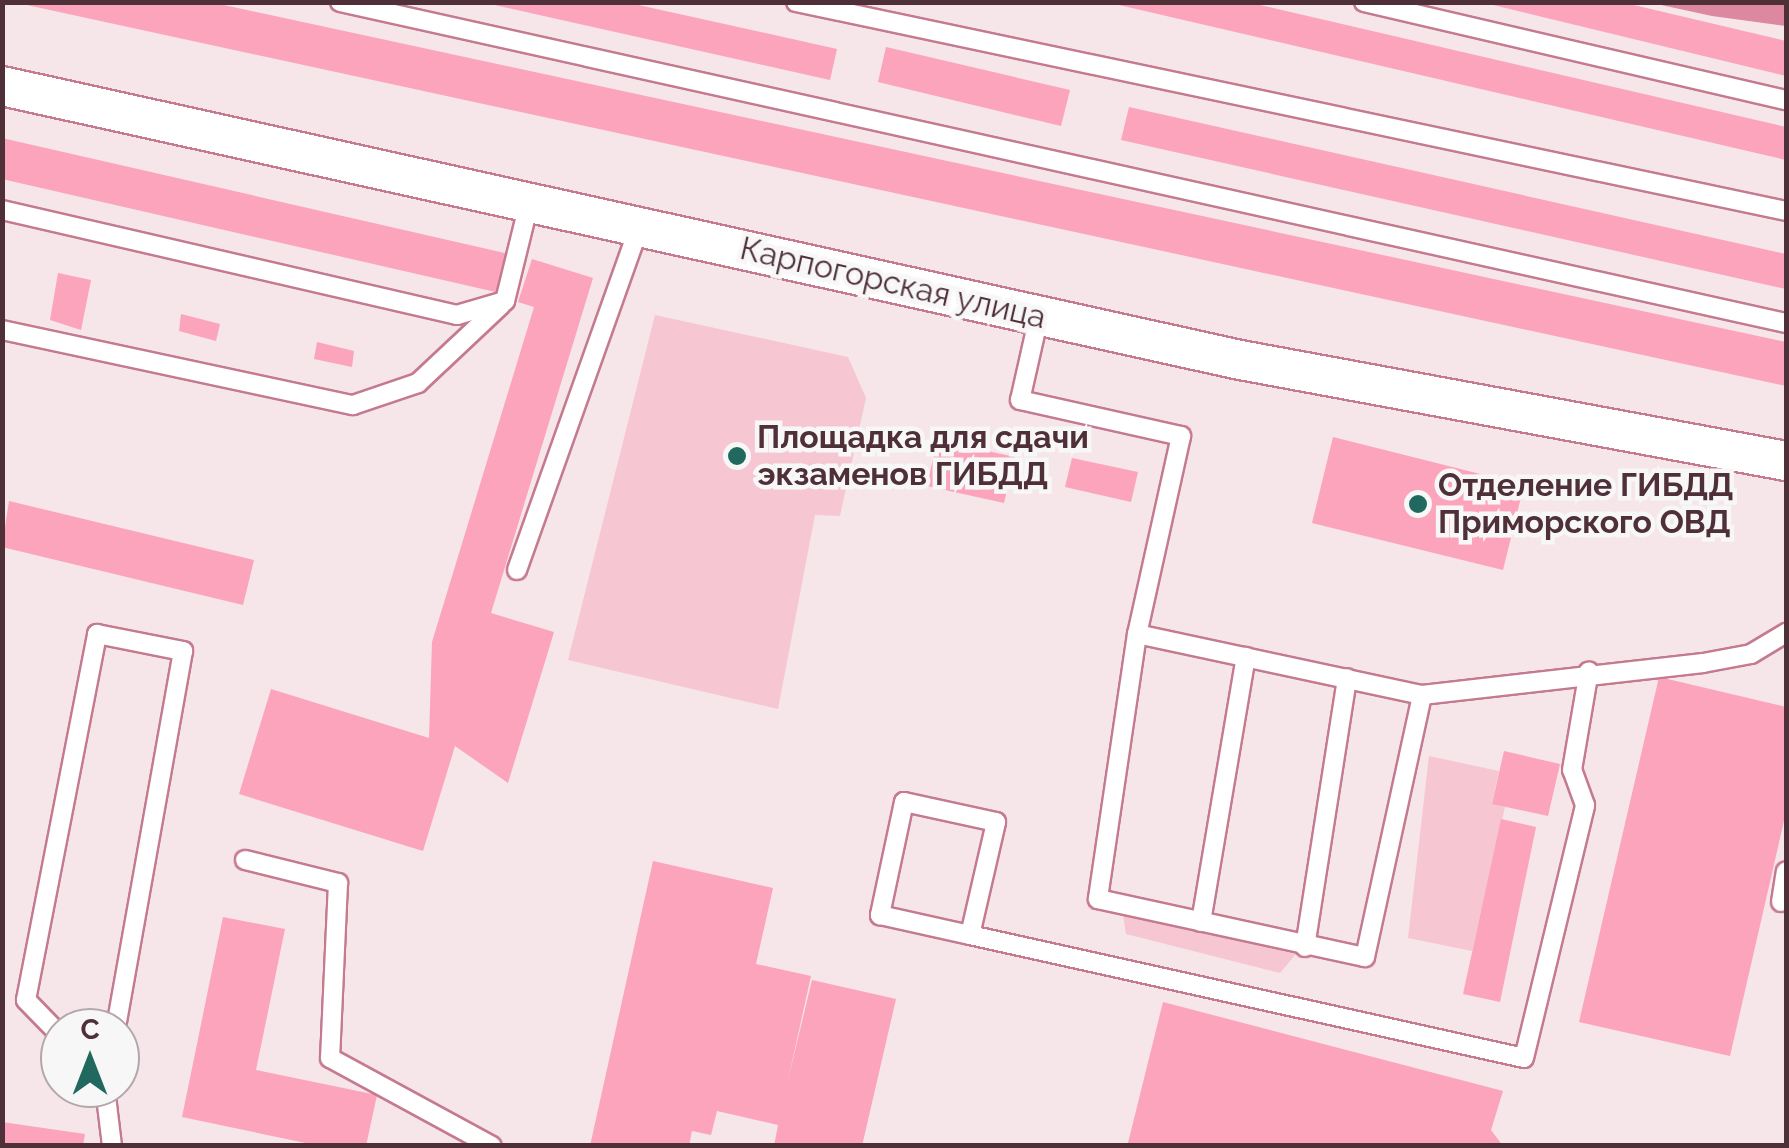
<!DOCTYPE html>
<meta charset="utf-8">
<style>
body{margin:0}
#map{position:relative;width:1789px;height:1148px;overflow:hidden;background:#f6e5e9;font-family:Raleway,sans-serif}
div>[style]{position:absolute}
.green>*{inset:0;background:#f7c6d3}
.forest>*{inset:0;background:#dc88a0}
.building>*{inset:0;background:#fba4bc}
.roads{filter:drop-shadow(2px 0 #c47a8f) drop-shadow(-2px 0 #c47a8f) drop-shadow(0 2px #c47a8f) drop-shadow(0 -2px #c47a8f)}
.service>*{height:18px;margin:-9px;padding:0 9px;transform-origin:9px;border-radius:9px;background:#fff}
.minor>*{height:38px;margin:-19px;padding:0 19px;transform-origin:19px;border-radius:19px;background:#fff}
.dots>*{width:28px;height:28px;translate:-50% -50%;box-sizing:border-box;border:5px solid #f7f7f7;border-radius:50%}
span{translate:-50% -50%;white-space:nowrap;text-align:center;line-height:1.15;-webkit-text-stroke:9px #f7f7f7;paint-order:stroke}
.street-label{font-size:32px;color:#4f3039}
.poi-label{font-size:32px;color:#4f3039;font-weight:700}
.left{translate:0 -50%;text-align:left}
.frame{position:absolute;inset:0;border:5px solid #4f3039;pointer-events:none}
.north{position:absolute;left:40px;top:1008px;width:100px;height:100px;box-sizing:border-box;background:#f7f7f7;border:2px solid #b4a7ab;border-radius:50%;rotate:0deg;font-size:28px;font-weight:700;line-height:40px;text-align:center;color:#4f3039}
.north::after{content:'';display:block;margin:auto;width:35px;height:45px;background:#21695e;clip-path:polygon(50% 0,100% 100%,50% 72%,0 100%)}
</style>
<div id="map">
<div class="green">
<i style="clip-path:polygon(655px 315px,848px 357px,866px 398px,840px 516px,815px 515px,778px 709px,568px 660px)"></i>
<i style="clip-path:polygon(1429px 756px,1499px 771px,1492px 803px,1505px 807px,1472px 951px,1408px 938px)"></i>
<i style="clip-path:polygon(1123px 915px,1296px 954px,1280px 973px,1126px 934px)"></i>
</div>
<div class="forest">
<i style="clip-path:polygon(1652px 3px,1786px 3px,1786px 26px,1712px 16px)"></i>
</div>
<div class="building">
<i style="clip-path:polygon(13px 2px,210px 2px,1786px 342px,1786px 386px)"></i>
<i style="clip-path:polygon(481px 2px,625px 2px,837px 49px,830px 80px)"></i>
<i style="clip-path:polygon(1106px 2px,1247px 2px,1786px 127px,1786px 160px)"></i>
<i style="clip-path:polygon(1481px 2px,1621px 2px,1786px 41px,1786px 76px)"></i>
<i style="clip-path:polygon(886px 47px,1070px 90px,1061px 126px,878px 82px)"></i>
<i style="clip-path:polygon(1129px 107px,1786px 254px,1786px 289px,1121px 140px)"></i>
<i style="clip-path:polygon(2px 138px,509px 254px,500px 293px,2px 179px)"></i>
<i style="clip-path:polygon(532px 259px,593px 278px,491px 613px,554px 632px,508px 783px,455px 746px,423px 851px,239px 794px,271px 689px,429px 738px,432px 642px,534px 307px,518px 302px)"></i>
<i style="clip-path:polygon(58px 273px,91px 280px,81px 330px,50px 320px)"></i>
<i style="clip-path:polygon(181px 314px,220px 324px,216px 341px,179px 331px)"></i>
<i style="clip-path:polygon(317px 342px,354px 351px,352px 367px,314px 359px)"></i>
<i style="clip-path:polygon(1333px 437px,1524px 485px,1503px 570px,1312px 523px)"></i>
<i style="clip-path:polygon(937px 440px,1015px 457px,1004px 503px,927px 486px)"></i>
<i style="clip-path:polygon(1072px 458px,1138px 472px,1131px 502px,1065px 487px)"></i>
<i style="clip-path:polygon(9px 501px,254px 560px,243px 605px,2px 547px)"></i>
<i style="clip-path:polygon(1659px 677px,1786px 707px,1786px 812px,1730px 1056px,1579px 1022px)"></i>
<i style="clip-path:polygon(1504px 751px,1560px 764px,1548px 816px,1492px 804px)"></i>
<i style="clip-path:polygon(1501px 819px,1536px 827px,1500px 1002px,1463px 994px)"></i>
<i style="clip-path:polygon(653px 861px,773px 888px,756px 964px,811px 976px,788px 1080px,812px 980px,896px 999px,862px 1146px,774px 1146px,778px 1125px,717px 1111px,711px 1135px,692px 1131px,689px 1146px,590px 1146px)"></i>
<i style="clip-path:polygon(223px 917px,285px 929px,256px 1070px,377px 1095px,366px 1146px,320px 1146px,182px 1117px)"></i>
<i style="clip-path:polygon(1163px 1002px,1503px 1091px,1491px 1130px,1503px 1146px,1128px 1143px)"></i>
<i style="clip-path:polygon(2px 1122px,85px 1134px,83px 1146px,2px 1146px)"></i>
</div>
<div class="roads">
<div class="service">
<i style="left:340px;top:2px;width:1481px;rotate:12.52deg"></i>
<i style="left:796px;top:2px;width:1012px;rotate:11.92deg"></i>
<i style="left:1364px;top:2px;width:433px;rotate:13.1deg"></i>
<i style="left:2px;top:210px;width:467px;rotate:13deg"></i>
<i style="left:457px;top:315px;width:50px;rotate:-16.3deg"></i>
<i style="left:505px;top:301px;width:101px;rotate:-76.2deg"></i>
<i style="left:1039px;top:316px;width:86px;rotate:102.7deg"></i>
<i style="left:1020px;top:400px;width:165px;rotate:12.6deg"></i>
<i style="left:1181px;top:436px;width:203px;rotate:102.5deg"></i>
<i style="left:1137px;top:634px;width:268px;rotate:98.4deg"></i>
<i style="left:1098px;top:899px;width:273px;rotate:12.3deg"></i>
<i style="left:1365px;top:957px;width:268px;rotate:-77.7deg"></i>
<i style="left:2px;top:330px;width:359px;rotate:12.1deg"></i>
<i style="left:353px;top:405px;width:69px;rotate:-18.7deg"></i>
<i style="left:418px;top:383px;width:114px;rotate:-43.2deg"></i>
<i style="left:517px;top:570px;width:364px;rotate:-70.4deg"></i>
<i style="left:1137px;top:634px;width:291px;rotate:12.1deg"></i>
<i style="left:1422px;top:695px;width:283px;rotate:-6.5deg"></i>
<i style="left:1703px;top:663px;width:49px;rotate:-10.6deg"></i>
<i style="left:1751px;top:654px;width:41px;rotate:-31deg"></i>
<i style="left:245px;top:860px;width:96px;rotate:13.9deg"></i>
<i style="left:338px;top:883px;width:175px;rotate:92.6deg"></i>
<i style="left:330px;top:1058px;width:184px;rotate:28.5deg"></i>
<i style="left:1781px;top:902px;width:31px;rotate:-81deg"></i>
<i style="left:1201px;top:922px;width:269px;rotate:-80.4deg"></i>
<i style="left:970px;top:935px;width:116px;rotate:-77deg"></i>
<i style="left:996px;top:822px;width:94px;rotate:-167.7deg"></i>
<i style="left:904px;top:802px;width:116px;rotate:102deg"></i>
<i style="left:880px;top:915px;width:92px;rotate:12.5deg"></i>
<i style="left:970px;top:935px;width:567px;rotate:12.52deg"></i>
<i style="left:1524px;top:1058px;width:260px;rotate:-76.4deg"></i>
<i style="left:1585px;top:805px;width:37px;rotate:-110deg"></i>
<i style="left:1572px;top:770px;width:100px;rotate:-80.3deg"></i>
<i style="left:1305px;top:947px;width:272px;rotate:-81.1deg"></i>
<i style="left:60px;top:1035px;width:49px;rotate:-134.2deg"></i>
<i style="left:26px;top:1000px;width:373px;rotate:-79deg"></i>
<i style="left:97px;top:634px;width:88px;rotate:11.2deg"></i>
<i style="left:183px;top:651px;width:383px;rotate:100.1deg"></i>
<i style="left:105px;top:1088px;width:58px;rotate:83.1deg"></i>
</div>
<div class="minor">
<i style="left:2px;top:86px;width:1263px;rotate:12.48deg"></i>
<i style="left:1235px;top:359px;width:560px;rotate:10.49deg"></i>
</div>
</div>
<div class="dots">
<i style="left:737px;top:456px;background:#21695e"></i>
<i style="left:1418px;top:504px;background:#21695e"></i>
</div>
<div class="street-label">
<span style="left:893px;top:283px;rotate:13deg">Карпогорская улица</span>
</div>
<div class="poi-label">
<span class="left" style="left:757px;top:456px">Площадка для сдачи<br>экзаменов ГИБДД</span>
<span class="left" style="left:1438px;top:504px">Отделение ГИБДД<br>Приморского ОВД</span>
</div>
<div class="frame"></div>
<div class="north">С</div>
</div>
